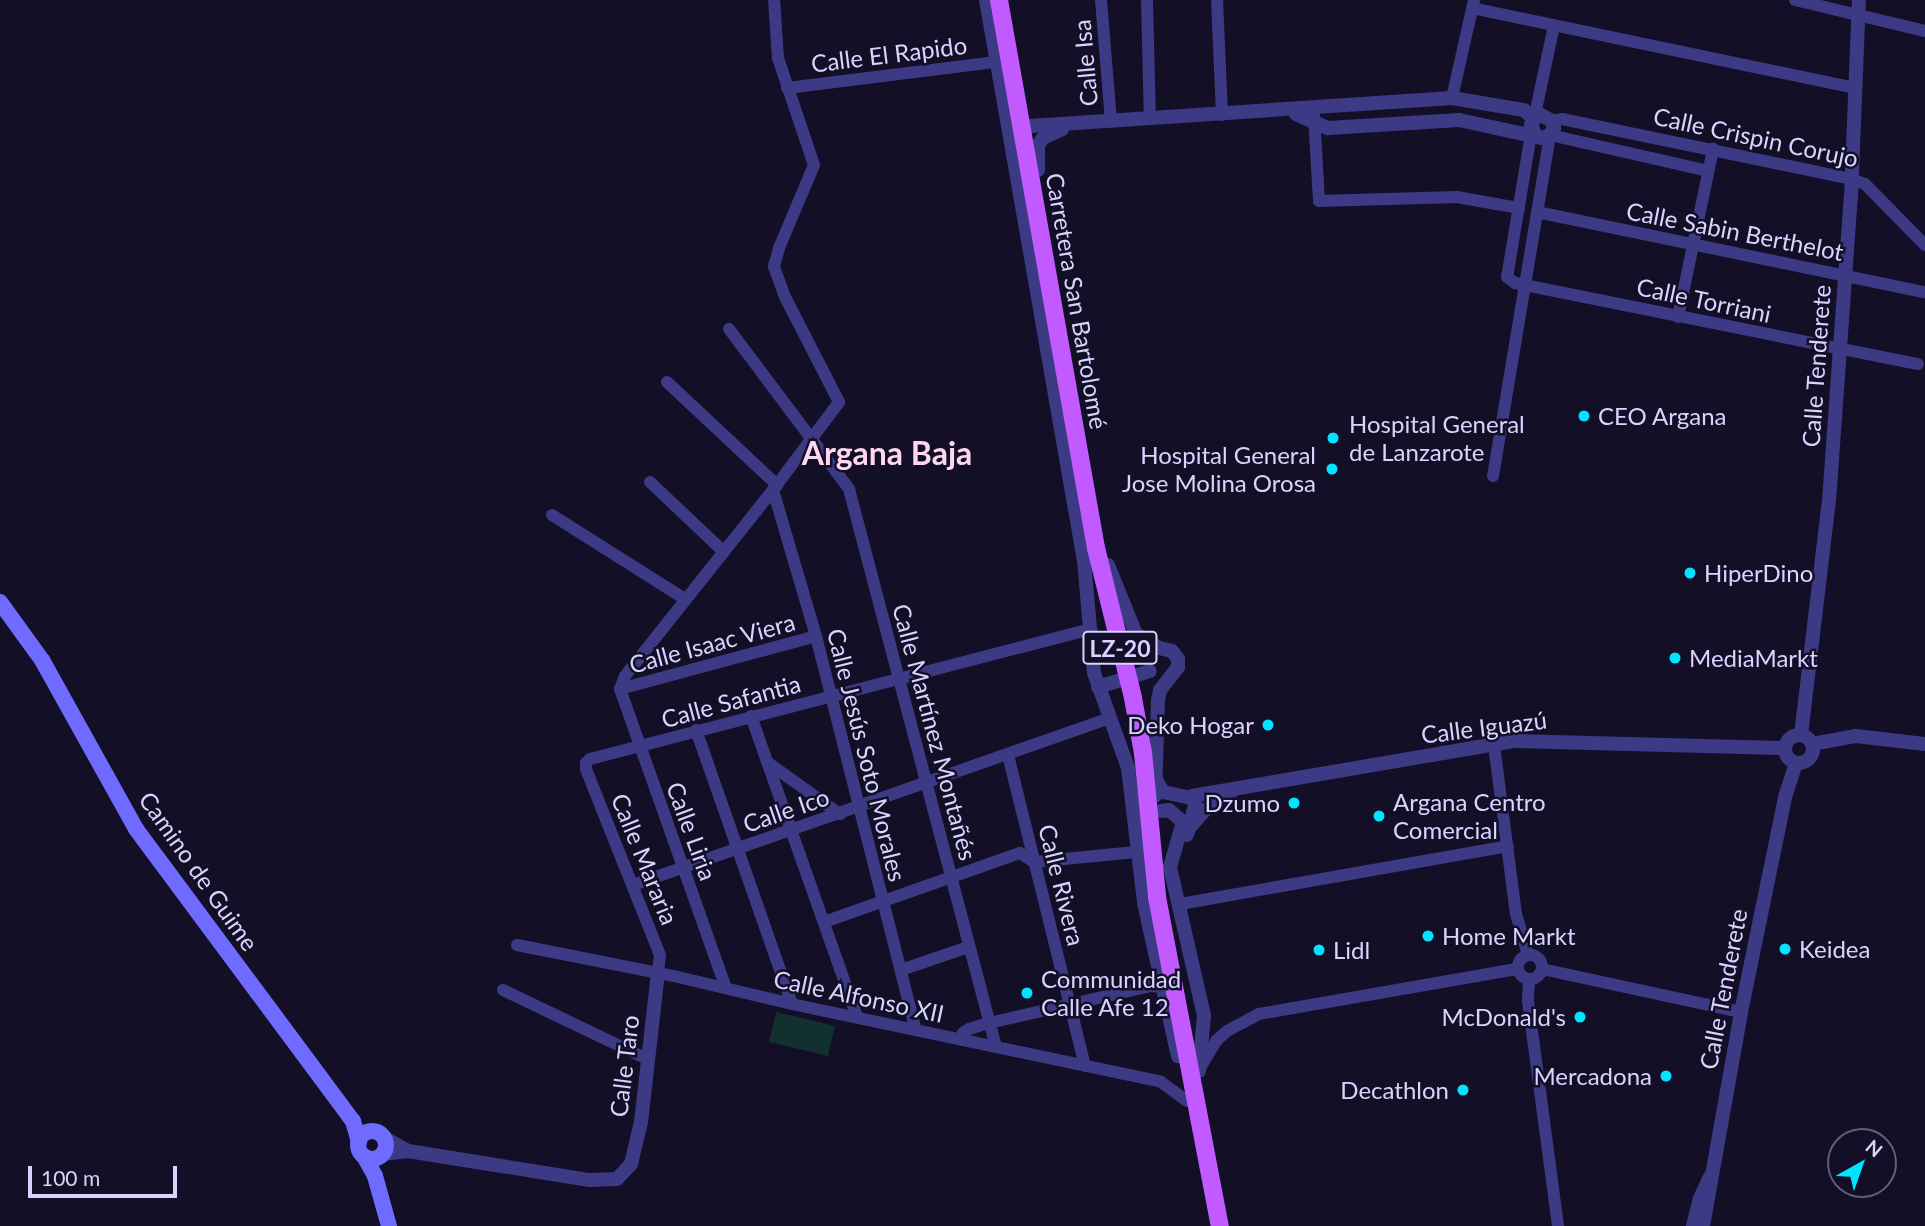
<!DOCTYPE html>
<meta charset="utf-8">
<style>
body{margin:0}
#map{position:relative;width:1925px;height:1226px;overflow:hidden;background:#130f26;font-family:Lato,sans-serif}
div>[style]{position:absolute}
.green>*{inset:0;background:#12302f}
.minor>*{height:12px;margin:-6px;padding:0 6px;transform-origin:6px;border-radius:6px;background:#3d3a85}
.minor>.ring{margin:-6px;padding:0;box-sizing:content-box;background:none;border:12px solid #3d3a85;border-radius:50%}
.tertiary>*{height:14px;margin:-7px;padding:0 7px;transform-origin:7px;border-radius:7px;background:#3d3a85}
.tertiary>.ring{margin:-7px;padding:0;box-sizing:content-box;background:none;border:14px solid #3d3a85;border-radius:50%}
.secondary>*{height:16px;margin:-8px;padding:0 8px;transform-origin:8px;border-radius:8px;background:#6f6bff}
.secondary>.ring{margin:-8px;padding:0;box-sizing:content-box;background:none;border:16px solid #6f6bff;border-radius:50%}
.primary>*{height:18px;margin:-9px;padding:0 9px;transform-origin:9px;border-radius:9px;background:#c25bff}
.dots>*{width:19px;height:19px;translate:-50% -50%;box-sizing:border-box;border:4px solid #130f26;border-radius:50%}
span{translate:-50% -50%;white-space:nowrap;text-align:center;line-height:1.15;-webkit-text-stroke:5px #130f26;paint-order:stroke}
.shield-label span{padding:2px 5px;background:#130f26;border:2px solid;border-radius:5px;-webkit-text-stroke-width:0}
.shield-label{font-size:23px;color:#d9d4ff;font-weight:700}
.street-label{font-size:24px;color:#d9d4ff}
.poi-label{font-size:24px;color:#d9d4ff}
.left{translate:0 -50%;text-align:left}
.right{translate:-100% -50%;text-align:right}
.district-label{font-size:32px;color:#ffd6f0;font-weight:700}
.north{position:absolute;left:1827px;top:1128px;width:70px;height:70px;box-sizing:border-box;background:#130f26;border:2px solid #625e7d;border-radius:50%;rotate:40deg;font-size:19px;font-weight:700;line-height:28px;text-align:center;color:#d9d4ff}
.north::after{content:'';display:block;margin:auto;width:24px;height:32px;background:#00e5ff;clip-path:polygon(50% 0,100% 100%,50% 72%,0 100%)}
.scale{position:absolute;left:28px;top:1166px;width:149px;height:32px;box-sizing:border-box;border:4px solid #d9d4ff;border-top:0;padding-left:9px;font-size:21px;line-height:24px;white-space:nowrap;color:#d9d4ff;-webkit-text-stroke:5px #130f26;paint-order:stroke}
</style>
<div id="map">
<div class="green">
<i style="clip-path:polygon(776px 1012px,835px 1026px,828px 1056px,769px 1042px)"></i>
</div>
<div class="minor">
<i style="left:1101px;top:0;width:122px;rotate:85.3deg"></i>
<i style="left:1147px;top:0;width:119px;rotate:88.6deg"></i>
<i style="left:1217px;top:0;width:115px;rotate:87.5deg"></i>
<i style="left:1795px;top:0;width:134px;rotate:13.4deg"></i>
<i style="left:1472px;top:8px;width:391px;rotate:11.8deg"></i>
<i style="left:787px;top:88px;width:211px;rotate:-7.1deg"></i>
<i style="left:1452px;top:98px;width:100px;rotate:-77.3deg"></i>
<i style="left:1314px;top:116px;width:85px;rotate:86.6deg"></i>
<i style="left:1319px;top:201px;width:138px;rotate:-1.7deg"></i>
<i style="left:1457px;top:197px;width:63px;rotate:10.1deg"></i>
<i style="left:1534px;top:119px;width:95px;rotate:-77.9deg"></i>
<i style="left:1552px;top:121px;width:10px;rotate:-11deg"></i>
<i style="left:1562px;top:119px;width:295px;rotate:11.7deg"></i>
<i style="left:1851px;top:179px;width:15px;rotate:20deg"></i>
<i style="left:1865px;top:184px;width:86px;rotate:45.5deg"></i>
<i style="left:1535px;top:134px;width:8px;rotate:130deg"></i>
<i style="left:1530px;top:140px;width:139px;rotate:99.5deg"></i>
<i style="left:1507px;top:277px;width:10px;rotate:37deg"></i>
<i style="left:1515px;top:283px;width:411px;rotate:11.4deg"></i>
<i style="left:1537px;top:212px;width:396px;rotate:11.7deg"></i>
<i style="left:1678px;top:317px;width:172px;rotate:-78.2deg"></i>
<i style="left:729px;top:329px;width:200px;rotate:53.1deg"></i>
<i style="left:849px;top:489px;width:577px;rotate:75.24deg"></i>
<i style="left:667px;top:382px;width:151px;rotate:43.1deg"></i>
<i style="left:1493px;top:476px;width:346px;rotate:-80.5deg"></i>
<i style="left:1550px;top:135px;width:162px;rotate:12.8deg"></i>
<i style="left:650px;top:482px;width:102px;rotate:43.4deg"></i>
<i style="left:773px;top:490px;width:152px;rotate:73.6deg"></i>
<i style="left:816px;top:636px;width:406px;rotate:75.8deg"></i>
<i style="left:552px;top:515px;width:157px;rotate:32.3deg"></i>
<i style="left:620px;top:689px;width:14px;rotate:-69deg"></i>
<i style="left:625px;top:676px;width:238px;rotate:-51.5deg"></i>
<i style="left:773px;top:490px;width:110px;rotate:-53.1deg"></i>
<i style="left:839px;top:402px;width:118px;rotate:-117.2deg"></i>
<i style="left:785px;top:297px;width:33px;rotate:-110deg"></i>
<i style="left:774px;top:266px;width:19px;rotate:-74deg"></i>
<i style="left:779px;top:248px;width:90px;rotate:-67.1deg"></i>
<i style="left:814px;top:165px;width:113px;rotate:-108.6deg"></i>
<i style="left:778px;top:58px;width:58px;rotate:-93.9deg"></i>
<i style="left:620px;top:689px;width:317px;rotate:70.5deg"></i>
<i style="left:620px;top:689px;width:203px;rotate:-15.1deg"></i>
<i style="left:751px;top:716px;width:319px;rotate:70.6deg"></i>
<i style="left:696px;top:730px;width:290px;rotate:70.7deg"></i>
<i style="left:1494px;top:745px;width:170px;rotate:82.6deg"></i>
<i style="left:1516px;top:914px;width:43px;rotate:73.7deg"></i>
<i style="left:1008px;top:755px;width:320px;rotate:76.1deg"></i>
<i style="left:767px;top:762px;width:90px;rotate:35.5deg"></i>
<i style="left:633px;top:885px;width:505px;rotate:-19.3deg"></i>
<i style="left:1180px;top:904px;width:333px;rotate:-10deg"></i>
<i style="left:824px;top:922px;width:208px;rotate:-19.4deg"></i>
<i style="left:1020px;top:853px;width:17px;rotate:33deg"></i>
<i style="left:1034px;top:862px;width:102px;rotate:-5.6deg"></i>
<i style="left:517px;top:945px;width:164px;rotate:11.2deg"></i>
<i style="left:678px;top:977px;width:117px;rotate:13.3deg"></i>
<i style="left:792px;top:1004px;width:377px;rotate:11.9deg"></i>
<i style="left:1161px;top:1082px;width:32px;rotate:36deg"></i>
<i class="ring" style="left:1518px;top:955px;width:12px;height:12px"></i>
<i style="left:1542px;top:969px;width:204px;rotate:12.2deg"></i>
<i style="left:901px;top:970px;width:71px;rotate:-18.9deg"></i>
<i style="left:658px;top:973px;width:18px;rotate:-84deg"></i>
<i style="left:660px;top:955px;width:200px;rotate:-111.7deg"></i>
<i style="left:586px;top:769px;width:6px;rotate:-90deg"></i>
<i style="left:586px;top:763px;width:6px;rotate:-45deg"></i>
<i style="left:590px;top:759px;width:518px;rotate:-14.55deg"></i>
<i style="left:1529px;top:979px;width:22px;rotate:93deg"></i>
<i style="left:1528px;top:1001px;width:227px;rotate:82.4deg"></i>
<i style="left:503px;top:990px;width:160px;rotate:25.6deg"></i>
<i style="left:962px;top:1040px;width:7px;rotate:-82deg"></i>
<i style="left:963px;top:1033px;width:7px;rotate:-34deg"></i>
<i style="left:969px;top:1029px;width:21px;rotate:-17deg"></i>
<i style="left:989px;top:1023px;width:166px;rotate:-12.9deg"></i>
<i style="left:1151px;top:986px;width:11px;rotate:5deg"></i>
<i style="left:1200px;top:1068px;width:33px;rotate:-59deg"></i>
<i style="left:1217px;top:1040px;width:13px;rotate:-42deg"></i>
<i style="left:1227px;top:1031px;width:36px;rotate:-28deg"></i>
<i style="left:1259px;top:1014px;width:263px;rotate:-9.9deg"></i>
<i style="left:1692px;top:1226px;width:29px;rotate:-76deg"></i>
<i style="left:1699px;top:1198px;width:23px;rotate:-65deg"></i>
</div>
<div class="tertiary">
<i style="left:986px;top:0;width:569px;rotate:80.09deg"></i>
<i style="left:1084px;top:561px;width:112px;rotate:84.9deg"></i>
<i style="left:1094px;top:673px;width:101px;rotate:70.3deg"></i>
<i style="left:1128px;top:768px;width:136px;rotate:83.2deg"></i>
<i style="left:1144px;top:903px;width:157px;rotate:77.5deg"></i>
<i style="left:1296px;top:114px;width:35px;rotate:24deg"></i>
<i style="left:1328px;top:128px;width:131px;rotate:-3.5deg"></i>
<i style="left:1459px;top:120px;width:85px;rotate:12.2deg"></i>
<i style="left:1542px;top:138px;width:9px;rotate:-21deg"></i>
<i style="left:1550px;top:135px;width:8px;rotate:-60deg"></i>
<i style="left:1554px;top:128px;width:7px;rotate:-106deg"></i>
<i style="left:1552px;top:121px;width:13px;rotate:-151deg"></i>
<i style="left:1541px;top:115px;width:8px;rotate:150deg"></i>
<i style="left:1534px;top:119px;width:7px;rotate:117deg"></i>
<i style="left:1531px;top:125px;width:10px;rotate:66deg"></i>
<i style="left:1030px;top:126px;width:423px;rotate:-3.8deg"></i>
<i style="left:1452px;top:98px;width:73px;rotate:9.5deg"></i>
<i style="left:1524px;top:110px;width:13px;rotate:42deg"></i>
<i style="left:1038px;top:170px;width:25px;rotate:-90deg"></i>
<i style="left:1038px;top:145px;width:9px;rotate:-54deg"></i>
<i style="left:1043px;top:138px;width:21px;rotate:-25deg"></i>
<i style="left:1108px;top:565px;width:74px;rotate:67.9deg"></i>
<i style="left:1136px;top:634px;width:27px;rotate:31deg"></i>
<i style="left:1159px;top:648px;width:13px;rotate:13deg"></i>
<i style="left:1172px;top:651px;width:10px;rotate:53deg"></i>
<i style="left:1178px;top:659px;width:8px;rotate:90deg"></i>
<i style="left:1178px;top:667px;width:29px;rotate:128deg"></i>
<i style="left:1160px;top:690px;width:10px;rotate:101deg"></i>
<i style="left:1158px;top:700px;width:96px;rotate:91.8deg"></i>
<i style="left:1098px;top:687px;width:54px;rotate:-17.1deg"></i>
<i class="ring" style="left:1785px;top:735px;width:14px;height:14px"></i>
<i style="left:1801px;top:735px;width:236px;rotate:-83.2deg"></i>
<i style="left:1829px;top:501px;width:305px;rotate:-85.9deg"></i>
<i style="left:1851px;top:197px;width:197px;rotate:-87.7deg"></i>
<i style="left:1812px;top:744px;width:45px;rotate:-10.3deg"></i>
<i style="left:1856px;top:736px;width:69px;rotate:6.6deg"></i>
<i style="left:1156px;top:779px;width:15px;rotate:62deg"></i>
<i style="left:1163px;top:792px;width:25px;rotate:12deg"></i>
<i style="left:1192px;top:796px;width:328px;rotate:-9.7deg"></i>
<i style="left:1515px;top:741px;width:269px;rotate:1.5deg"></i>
<i style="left:1161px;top:811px;width:8px;rotate:-7deg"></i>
<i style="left:1169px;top:810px;width:18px;rotate:41deg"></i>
<i style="left:1183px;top:822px;width:47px;rotate:106.1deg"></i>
<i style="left:1170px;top:867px;width:152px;rotate:77.1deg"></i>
<i style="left:1204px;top:1015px;width:56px;rotate:95.1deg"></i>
<i style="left:1191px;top:826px;width:20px;rotate:-49deg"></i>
<i style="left:1204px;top:811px;width:33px;rotate:-35deg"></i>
<i style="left:1187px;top:835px;width:31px;rotate:-75deg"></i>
<i style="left:1195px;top:805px;width:9px;rotate:-108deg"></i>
<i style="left:383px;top:1137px;width:29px;rotate:29deg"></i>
<i style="left:383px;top:1154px;width:25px;rotate:-7deg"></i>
<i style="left:408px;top:1151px;width:184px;rotate:9.1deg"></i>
<i style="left:590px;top:1180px;width:27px;rotate:-2deg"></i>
<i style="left:617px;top:1179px;width:21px;rotate:-47deg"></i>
<i style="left:631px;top:1164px;width:43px;rotate:-76.6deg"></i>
<i style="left:641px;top:1122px;width:150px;rotate:-83.5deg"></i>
<i style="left:1703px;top:1226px;width:217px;rotate:-79.9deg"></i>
<i style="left:1741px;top:1012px;width:219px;rotate:-78.4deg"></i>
<i style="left:1785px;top:797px;width:36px;rotate:-72deg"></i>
</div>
<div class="secondary">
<i style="left:0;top:602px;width:72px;rotate:54.1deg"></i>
<i style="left:42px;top:660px;width:193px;rotate:60.9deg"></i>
<i style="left:136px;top:829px;width:364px;rotate:53.4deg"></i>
<i style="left:353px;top:1121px;width:22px;rotate:74deg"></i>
<i class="ring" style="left:358px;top:1131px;width:12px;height:12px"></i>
<i style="left:364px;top:1156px;width:23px;rotate:61deg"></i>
<i style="left:375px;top:1176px;width:52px;rotate:74.4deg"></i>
</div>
<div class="primary">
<i style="left:999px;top:0;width:557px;rotate:79.96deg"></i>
<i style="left:1096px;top:548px;width:154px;rotate:76.1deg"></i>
<i style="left:1133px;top:698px;width:56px;rotate:79.7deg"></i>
<i style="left:1143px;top:753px;width:145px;rotate:84.4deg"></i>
<i style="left:1157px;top:897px;width:335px;rotate:79.2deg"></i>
</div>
<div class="dots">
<i style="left:1584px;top:416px;background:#00e5ff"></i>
<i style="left:1333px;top:438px;background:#00e5ff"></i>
<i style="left:1332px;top:469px;background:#00e5ff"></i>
<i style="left:1690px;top:573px;background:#00e5ff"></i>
<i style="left:1675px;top:658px;background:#00e5ff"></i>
<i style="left:1268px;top:725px;background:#00e5ff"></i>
<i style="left:1294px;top:803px;background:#00e5ff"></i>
<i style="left:1379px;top:816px;background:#00e5ff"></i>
<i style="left:1428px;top:936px;background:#00e5ff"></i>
<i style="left:1785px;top:949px;background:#00e5ff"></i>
<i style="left:1319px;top:950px;background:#00e5ff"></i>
<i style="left:1027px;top:993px;background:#00e5ff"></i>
<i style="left:1580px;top:1017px;background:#00e5ff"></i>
<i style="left:1666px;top:1076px;background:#00e5ff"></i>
<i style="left:1463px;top:1090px;background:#00e5ff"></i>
</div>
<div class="shield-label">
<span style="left:1120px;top:648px">LZ-20</span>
</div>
<div class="street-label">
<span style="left:889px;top:54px;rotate:-7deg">Calle El Rapido</span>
<span style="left:1085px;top:63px;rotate:-95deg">Calle Isa</span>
<span style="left:1756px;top:137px;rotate:12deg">Calle Crispin Corujo</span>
<span style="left:1735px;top:231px;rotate:11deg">Calle Sabin Berthelot</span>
<span style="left:1704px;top:300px;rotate:12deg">Calle Torriani</span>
<span style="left:1077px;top:301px;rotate:80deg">Carretera San Bartolomé</span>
<span style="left:1816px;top:366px;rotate:-86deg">Calle Tenderete</span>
<span style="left:712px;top:643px;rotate:-15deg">Calle Isaac Viera</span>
<span style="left:731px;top:701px;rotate:-15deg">Calle Safantia</span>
<span style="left:1484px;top:727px;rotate:-7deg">Calle Iguazú</span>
<span style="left:935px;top:732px;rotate:75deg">Calle Martínez Montañés</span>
<span style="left:867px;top:755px;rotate:76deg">Calle Jesús Soto Morales</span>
<span style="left:786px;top:810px;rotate:-19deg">Calle Ico</span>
<span style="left:692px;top:831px;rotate:70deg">Calle Liria</span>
<span style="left:645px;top:859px;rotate:68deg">Calle Mararia</span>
<span style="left:199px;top:871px;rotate:55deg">Camino de Guime</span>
<span style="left:1062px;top:885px;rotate:76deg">Calle Rivera</span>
<span style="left:1723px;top:989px;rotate:-79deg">Calle Tenderete</span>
<span style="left:859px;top:996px;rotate:12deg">Calle Alfonso XII</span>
<span style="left:624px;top:1066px;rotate:-83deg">Calle Taro</span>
</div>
<div class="poi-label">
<span class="left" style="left:1598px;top:416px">CEO Argana</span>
<span class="left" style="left:1349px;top:438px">Hospital General<br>de Lanzarote</span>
<span class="right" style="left:1316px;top:469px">Hospital General<br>Jose Molina Orosa</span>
<span class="left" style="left:1704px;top:573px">HiperDino</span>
<span class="left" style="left:1689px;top:658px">MediaMarkt</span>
<span class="right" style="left:1254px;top:725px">Deko Hogar</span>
<span class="left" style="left:1393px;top:816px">Argana Centro<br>Comercial</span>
<span class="right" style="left:1280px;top:803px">Dzumo</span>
<span class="left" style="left:1442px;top:936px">Home Markt</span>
<span class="left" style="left:1799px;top:949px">Keidea</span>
<span class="left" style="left:1333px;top:950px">Lidl</span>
<span class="left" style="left:1041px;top:993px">Communidad<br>Calle Afe 12</span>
<span class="right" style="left:1566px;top:1017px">McDonald's</span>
<span class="right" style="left:1652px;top:1076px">Mercadona</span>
<span class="right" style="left:1449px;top:1090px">Decathlon</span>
</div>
<div class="district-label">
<span style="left:887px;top:453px">Argana Baja</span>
</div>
<div class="north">N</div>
<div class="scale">100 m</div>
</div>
